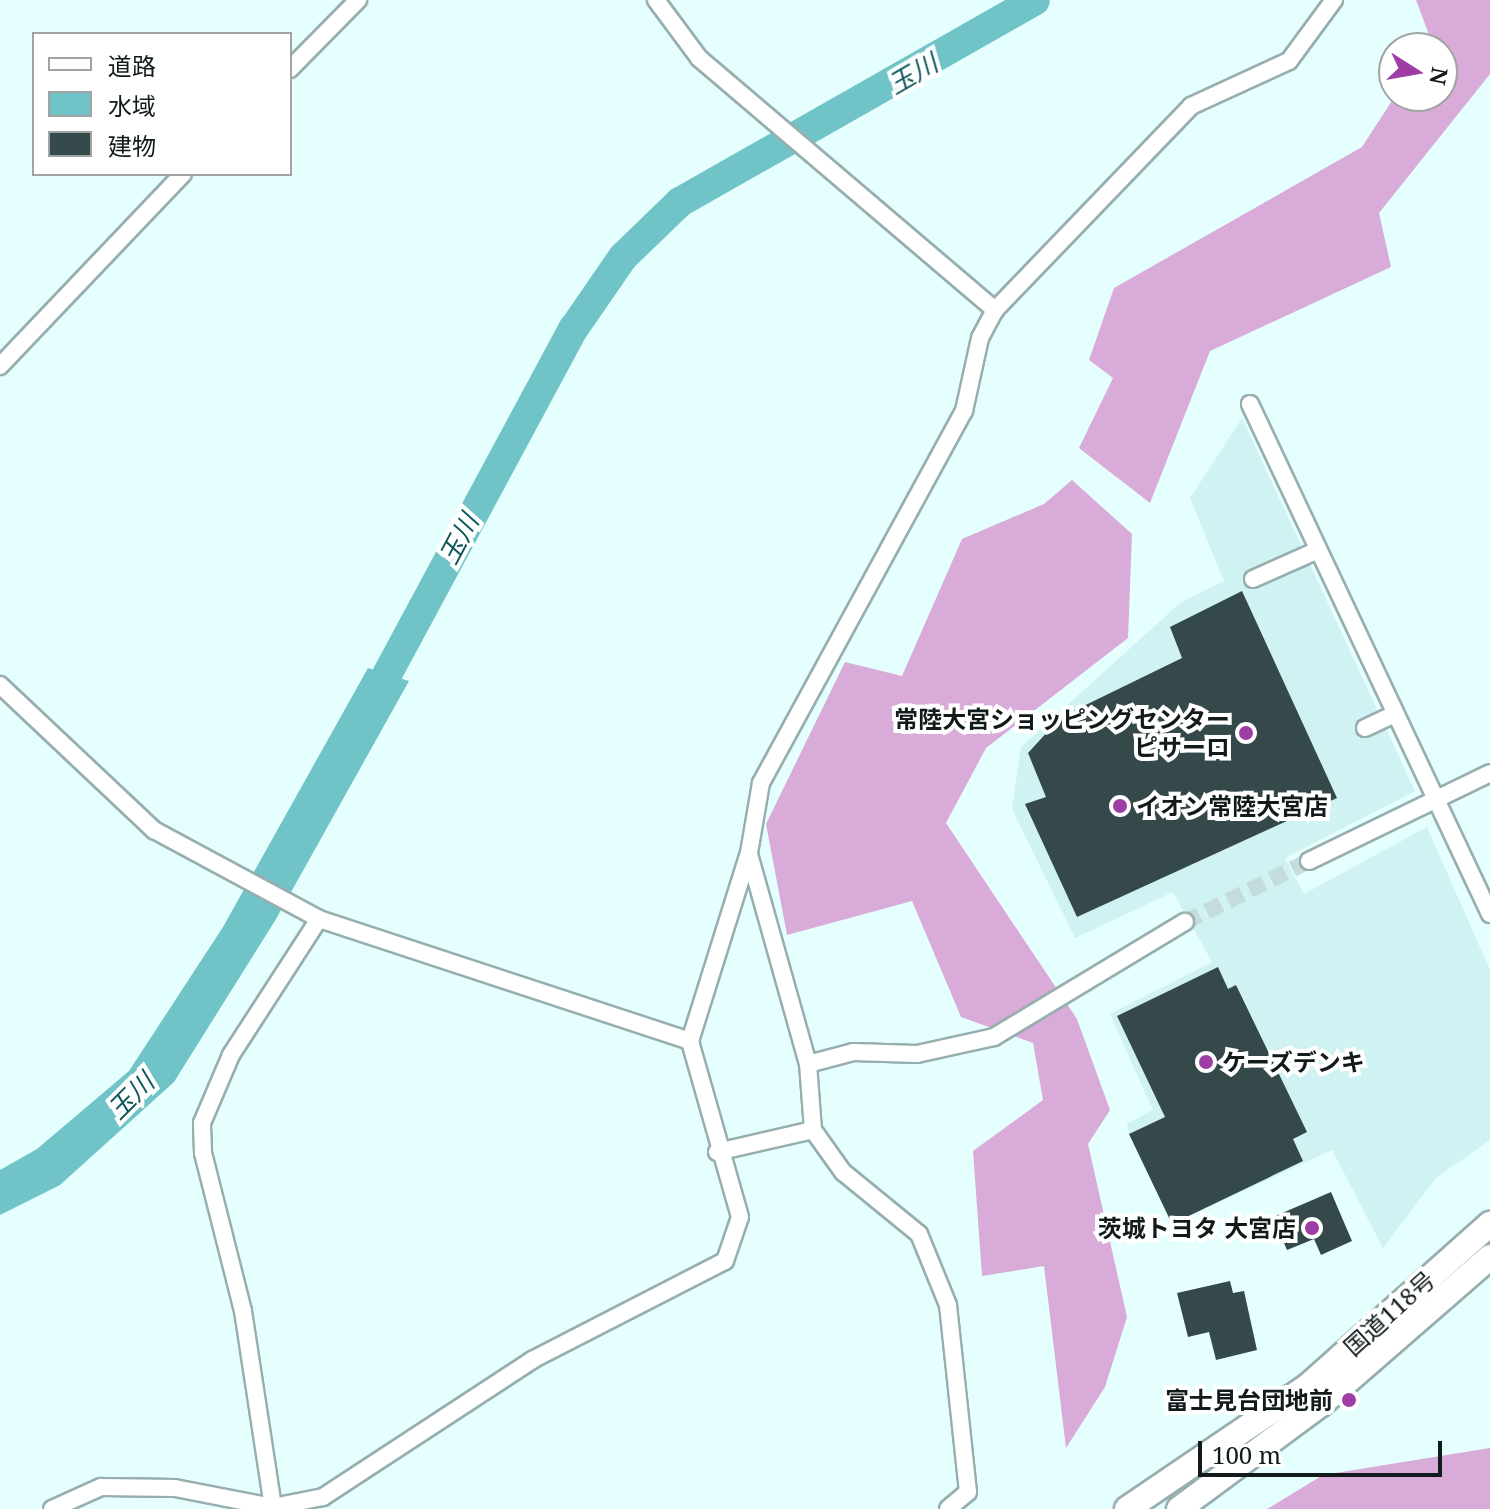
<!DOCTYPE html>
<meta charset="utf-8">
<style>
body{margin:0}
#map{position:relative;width:1490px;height:1509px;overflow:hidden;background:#e5fefe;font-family:"Noto Serif","Noto Sans JP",serif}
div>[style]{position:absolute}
.built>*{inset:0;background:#d0f2f3}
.forest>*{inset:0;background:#d8abd9}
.water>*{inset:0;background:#70c4c7}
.river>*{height:30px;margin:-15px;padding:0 15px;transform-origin:15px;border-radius:15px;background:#70c4c7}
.building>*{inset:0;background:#35494a}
.minor-tunnel>*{height:16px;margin-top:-8px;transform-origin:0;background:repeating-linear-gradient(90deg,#c5dcdc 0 16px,transparent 0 24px)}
.roads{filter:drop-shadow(2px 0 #97aeaf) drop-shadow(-2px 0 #97aeaf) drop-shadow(0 2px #97aeaf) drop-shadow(0 -2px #97aeaf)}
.minor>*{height:16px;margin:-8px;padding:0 8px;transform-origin:8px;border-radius:8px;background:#fff}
.highway>*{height:24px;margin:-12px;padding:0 12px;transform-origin:12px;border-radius:12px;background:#fff}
.dots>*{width:22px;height:22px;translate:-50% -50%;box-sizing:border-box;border:4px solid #fff;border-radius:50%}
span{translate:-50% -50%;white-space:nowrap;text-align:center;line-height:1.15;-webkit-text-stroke:8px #fff;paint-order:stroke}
.poi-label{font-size:24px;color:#121b1b;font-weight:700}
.right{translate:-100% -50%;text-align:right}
.left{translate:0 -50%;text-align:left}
.street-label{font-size:24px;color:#121b1b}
.water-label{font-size:26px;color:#0d575a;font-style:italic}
.legend{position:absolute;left:32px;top:32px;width:260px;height:144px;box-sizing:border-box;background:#fff;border:2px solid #a0a4a4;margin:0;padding:10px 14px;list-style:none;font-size:24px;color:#121b1b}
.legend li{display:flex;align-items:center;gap:16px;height:40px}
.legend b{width:40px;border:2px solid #a0a4a4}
.north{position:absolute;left:1378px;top:32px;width:80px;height:80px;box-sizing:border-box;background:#fff;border:2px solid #a0a4a4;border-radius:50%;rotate:101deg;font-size:22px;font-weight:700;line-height:32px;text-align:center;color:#121b1b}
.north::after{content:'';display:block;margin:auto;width:28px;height:36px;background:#9e3da5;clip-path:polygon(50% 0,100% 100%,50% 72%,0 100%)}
.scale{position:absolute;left:1198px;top:1441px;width:244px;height:36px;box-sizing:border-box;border:4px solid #121b1b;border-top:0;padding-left:10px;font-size:24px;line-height:28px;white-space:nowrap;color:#121b1b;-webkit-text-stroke:6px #fff;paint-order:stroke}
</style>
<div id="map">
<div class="built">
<i style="clip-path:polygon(1242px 418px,1415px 791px,1285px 858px,1304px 894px,1427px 827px,1490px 970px,1490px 1140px,1436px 1178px,1383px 1248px,1332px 1150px,1172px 1224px,1129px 1134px,1127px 1124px,1153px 1110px,1110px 1014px,1212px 962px,1173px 892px,1075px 938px,1012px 809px,1021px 747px,1180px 603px,1224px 581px,1190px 498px)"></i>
</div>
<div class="forest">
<i style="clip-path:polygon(1416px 0,1490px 0,1490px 74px,1379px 213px,1391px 267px,1210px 351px,1150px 503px,1079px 448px,1113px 378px,1089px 360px,1114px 288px,1362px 147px,1395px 96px,1442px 96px,1442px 48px,1425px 48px,1431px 40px)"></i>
<i style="clip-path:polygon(1072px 480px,1132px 534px,1128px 638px,986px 748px,946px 823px,1077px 1019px,1110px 1110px,1088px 1144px,1127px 1317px,1105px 1387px,1066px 1448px,1044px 1266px,982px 1276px,973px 1151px,1043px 1100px,1033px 1043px,961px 1017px,912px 901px,787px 935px,766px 824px,845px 662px,902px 676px,962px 539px,1044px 504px)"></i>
<i style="clip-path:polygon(1490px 1448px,1490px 1509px,1267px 1509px,1323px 1475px)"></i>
</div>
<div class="water">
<i style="clip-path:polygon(368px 668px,409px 681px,276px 919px,174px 1082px,60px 1185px,0 1215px,0 1170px,37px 1149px,129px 1071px,223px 927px)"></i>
</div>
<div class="river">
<i style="left:369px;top:708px;width:432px;rotate:-61.7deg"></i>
<i style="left:574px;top:328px;width:86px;rotate:-55.4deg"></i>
<i style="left:623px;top:257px;width:79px;rotate:-44deg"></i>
<i style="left:680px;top:202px;width:408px;rotate:-29.6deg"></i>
</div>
<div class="building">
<i style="clip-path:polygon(1242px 591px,1337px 798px,1077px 917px,1025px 804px,1046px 797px,1028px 753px,1061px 717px,1182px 658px,1170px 627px)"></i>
<i style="clip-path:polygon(1218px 967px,1228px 989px,1236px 985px,1307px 1132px,1293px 1139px,1303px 1161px,1172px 1224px,1129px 1134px,1165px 1117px,1117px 1016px)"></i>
<i style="clip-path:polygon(1331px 1192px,1352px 1241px,1321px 1255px,1314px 1239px,1287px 1250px,1273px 1217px)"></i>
<i style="clip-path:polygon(1230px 1281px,1233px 1293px,1244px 1291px,1257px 1350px,1216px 1360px,1209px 1332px,1188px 1337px,1177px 1293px)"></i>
</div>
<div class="minor-tunnel">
<i style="left:1185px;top:922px;width:138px;rotate:-26.2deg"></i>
</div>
<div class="roads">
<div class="minor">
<i style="left:656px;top:0;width:72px;rotate:53.4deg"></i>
<i style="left:699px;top:58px;width:389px;rotate:40.4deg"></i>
<i style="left:290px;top:69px;width:97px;rotate:-45.4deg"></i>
<i style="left:0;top:366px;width:265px;rotate:-46.4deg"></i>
<i style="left:1250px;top:404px;width:564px;rotate:64.8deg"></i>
<i style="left:1253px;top:579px;width:71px;rotate:-24deg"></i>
<i style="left:0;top:685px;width:212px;rotate:43.3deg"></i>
<i style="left:154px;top:830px;width:187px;rotate:28.3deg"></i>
<i style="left:319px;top:919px;width:391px;rotate:18.2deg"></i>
<i style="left:1365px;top:728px;width:33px;rotate:-25deg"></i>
<i style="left:1309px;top:861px;width:201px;rotate:-25.9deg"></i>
<i style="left:808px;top:1064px;width:47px;rotate:-14.9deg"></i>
<i style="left:853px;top:1052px;width:64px;rotate:1.8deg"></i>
<i style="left:917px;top:1054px;width:79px;rotate:-12.4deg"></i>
<i style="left:994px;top:1037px;width:223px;rotate:-31.1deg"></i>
<i style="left:813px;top:1130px;width:52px;rotate:54.5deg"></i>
<i style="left:843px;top:1172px;width:98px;rotate:39.2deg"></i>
<i style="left:919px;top:1234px;width:77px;rotate:67.8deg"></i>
<i style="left:948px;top:1305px;width:188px;rotate:83.9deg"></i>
<i style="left:968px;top:1492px;width:26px;rotate:140deg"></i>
<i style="left:717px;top:1152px;width:98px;rotate:-12.9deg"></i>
<i style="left:813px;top:1130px;width:66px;rotate:-94.3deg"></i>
<i style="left:808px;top:1064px;width:218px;rotate:-105.7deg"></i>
<i style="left:273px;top:1507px;width:198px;rotate:-98.7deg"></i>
<i style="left:243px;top:1311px;width:163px;rotate:-104.2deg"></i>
<i style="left:203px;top:1153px;width:30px;rotate:-92deg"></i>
<i style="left:202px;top:1123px;width:74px;rotate:-66.9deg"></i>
<i style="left:231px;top:1055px;width:162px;rotate:-57.1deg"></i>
<i style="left:52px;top:1509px;width:54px;rotate:-24.2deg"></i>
<i style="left:101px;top:1487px;width:74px;rotate:0.8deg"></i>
<i style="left:175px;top:1488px;width:100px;rotate:11deg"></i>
<i style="left:273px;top:1507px;width:51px;rotate:-11.3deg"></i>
<i style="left:323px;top:1497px;width:250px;rotate:-33.2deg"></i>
<i style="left:532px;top:1360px;width:217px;rotate:-27.2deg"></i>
<i style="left:725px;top:1261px;width:46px;rotate:-71.2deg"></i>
<i style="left:740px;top:1217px;width:183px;rotate:-105.9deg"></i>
<i style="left:690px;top:1041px;width:197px;rotate:-72.6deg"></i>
<i style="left:749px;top:853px;width:71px;rotate:-80.3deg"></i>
<i style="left:761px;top:783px;width:424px;rotate:-61.4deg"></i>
<i style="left:964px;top:411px;width:75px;rotate:-77.6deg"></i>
<i style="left:980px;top:338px;width:32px;rotate:-62deg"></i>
<i style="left:995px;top:310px;width:283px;rotate:-46.1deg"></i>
<i style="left:1191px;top:106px;width:108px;rotate:-24.7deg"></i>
<i style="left:1289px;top:61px;width:76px;rotate:-53.6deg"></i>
</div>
<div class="highway">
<i style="left:1127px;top:1509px;width:219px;rotate:-34.2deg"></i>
<i style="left:1308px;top:1386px;width:244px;rotate:-41.7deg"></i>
<i style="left:1179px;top:1509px;width:177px;rotate:-36.5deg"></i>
<i style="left:1321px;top:1404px;width:224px;rotate:-41deg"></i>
</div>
</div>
<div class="dots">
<i style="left:1246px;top:733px;background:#9e3da5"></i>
<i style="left:1120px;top:806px;background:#9e3da5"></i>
<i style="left:1206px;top:1062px;background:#9e3da5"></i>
<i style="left:1312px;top:1228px;background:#9e3da5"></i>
<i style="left:1349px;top:1400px;background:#9e3da5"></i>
</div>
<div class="poi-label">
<span class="right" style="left:1230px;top:733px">常陸大宮ショッピングセンター<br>ピサーロ</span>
<span class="left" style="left:1136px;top:806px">イオン常陸大宮店</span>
<span class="left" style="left:1222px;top:1062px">ケーズデンキ</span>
<span class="right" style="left:1296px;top:1228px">茨城トヨタ 大宮店</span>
<span class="right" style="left:1333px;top:1400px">富士見台団地前</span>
</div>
<div class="street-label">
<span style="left:1389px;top:1313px;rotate:-42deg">国道118号</span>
</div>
<div class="water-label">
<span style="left:913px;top:74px;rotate:-30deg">玉川</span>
<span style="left:459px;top:539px;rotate:-62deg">玉川</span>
<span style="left:131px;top:1096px;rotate:-45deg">玉川</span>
</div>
<ul class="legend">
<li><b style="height:10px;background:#fff"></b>道路</li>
<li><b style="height:22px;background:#70c4c7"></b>水域</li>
<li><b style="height:22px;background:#35494a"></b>建物</li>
</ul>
<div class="north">N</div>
<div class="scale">100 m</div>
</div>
